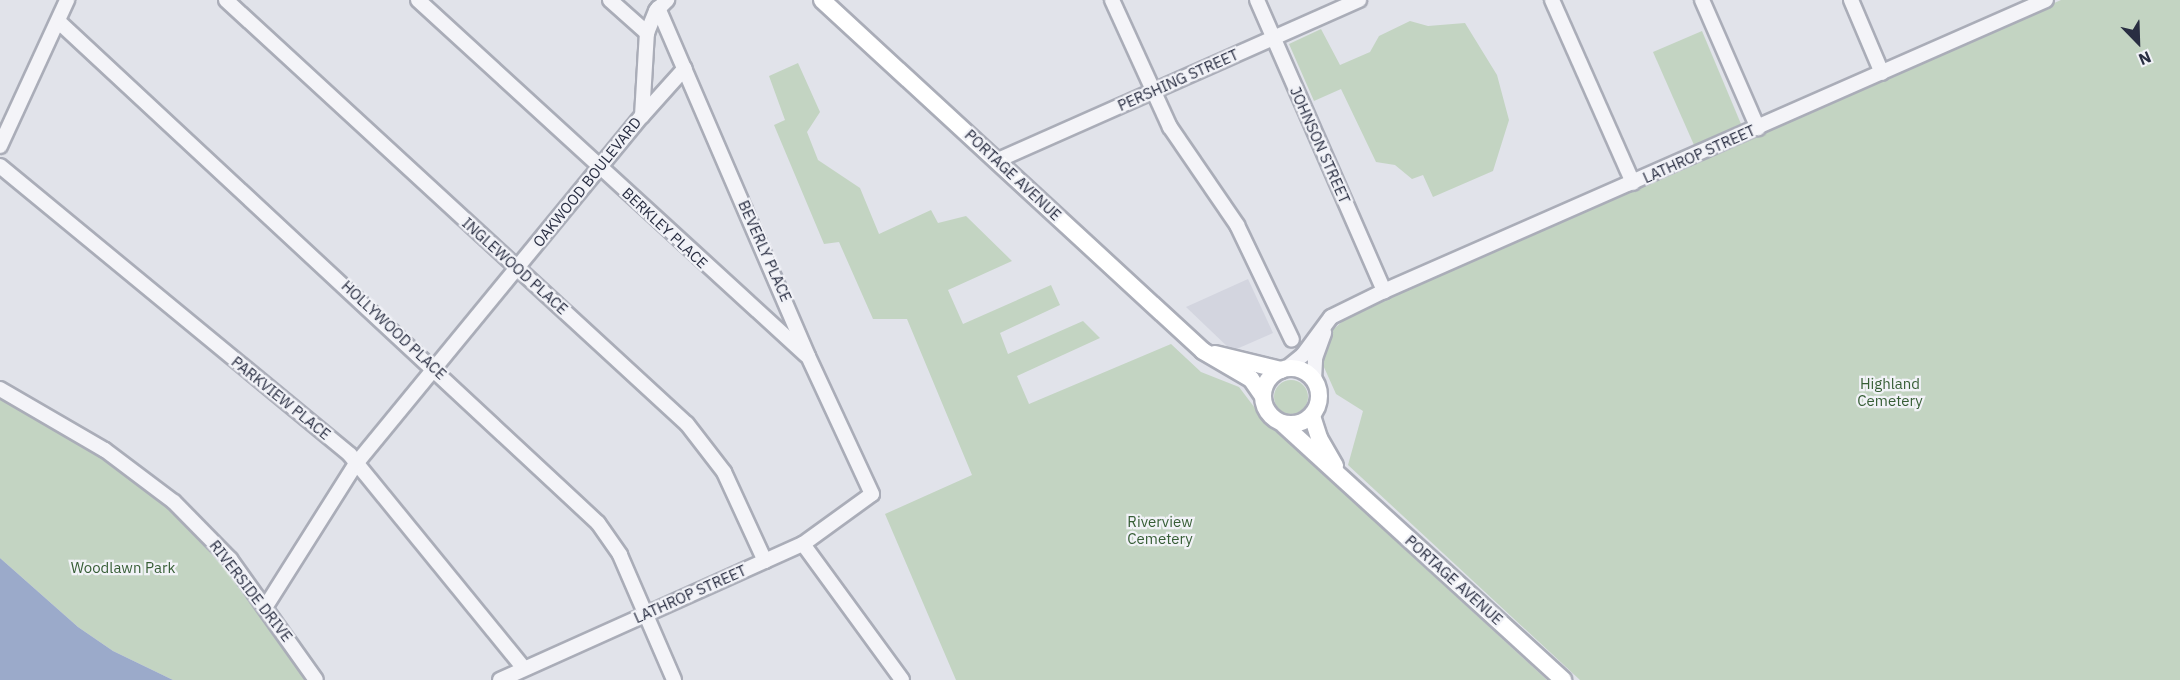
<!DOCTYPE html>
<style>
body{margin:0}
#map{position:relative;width:2180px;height:680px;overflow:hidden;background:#e1e3ea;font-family:"IBM Plex Sans",sans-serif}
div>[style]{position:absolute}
.built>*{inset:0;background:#d3d5df}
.green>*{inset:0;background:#c3d4c2}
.round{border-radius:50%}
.water>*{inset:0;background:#9baaca}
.roads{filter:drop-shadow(2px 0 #aaadb8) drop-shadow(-2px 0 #aaadb8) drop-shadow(0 2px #aaadb8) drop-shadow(0 -2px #aaadb8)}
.minor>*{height:14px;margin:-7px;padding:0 7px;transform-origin:7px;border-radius:7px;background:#f4f4f8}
.major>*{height:16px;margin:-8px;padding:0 8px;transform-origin:8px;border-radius:8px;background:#fff}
.major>.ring{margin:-8px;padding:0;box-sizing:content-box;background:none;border:16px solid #fff;border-radius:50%}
span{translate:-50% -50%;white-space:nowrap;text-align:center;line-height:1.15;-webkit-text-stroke:4.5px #f1f2f7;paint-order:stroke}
.street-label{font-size:15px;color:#292e42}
.park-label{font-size:15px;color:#375e36}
.north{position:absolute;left:2108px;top:12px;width:60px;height:60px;-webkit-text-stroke:4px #f1f2f7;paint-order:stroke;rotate:157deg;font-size:16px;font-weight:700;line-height:24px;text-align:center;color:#292e42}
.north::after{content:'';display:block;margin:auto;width:21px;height:27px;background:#292e42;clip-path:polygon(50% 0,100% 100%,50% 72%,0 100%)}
</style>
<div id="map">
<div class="built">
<i style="clip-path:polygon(1248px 279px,1273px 333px,1232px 351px,1186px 307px)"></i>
</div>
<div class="green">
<i style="clip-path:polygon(2061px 0,2180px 0,2180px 680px,1580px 680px,1348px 465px,1363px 411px,1336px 394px,1319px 356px,1327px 335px,1353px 312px)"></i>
<i style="clip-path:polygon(1410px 21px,1428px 26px,1465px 23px,1497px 75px,1509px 120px,1493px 171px,1433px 197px,1423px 175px,1412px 179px,1395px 165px,1376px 162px,1341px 89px,1314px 101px,1289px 44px,1321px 29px,1340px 65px,1370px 52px,1379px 36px)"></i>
<i style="clip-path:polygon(1702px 31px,1741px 124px,1694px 145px,1653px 52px)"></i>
<i style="clip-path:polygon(798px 63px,820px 112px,807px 132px,818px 160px,860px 188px,879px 234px,931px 210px,938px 223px,966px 216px,1012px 261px,948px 290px,963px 324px,1051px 285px,1060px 305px,1000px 333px,1008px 354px,1083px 321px,1100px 338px,1017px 376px,1029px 404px,1171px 344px,1201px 372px,1239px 387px,1264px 420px,1547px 680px,956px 680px,885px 514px,972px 475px,907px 319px,873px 319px,839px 242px,824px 244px,774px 125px,785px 120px,769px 76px)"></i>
<i class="round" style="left:1274px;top:380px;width:34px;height:34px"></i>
<i style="clip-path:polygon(0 397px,123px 471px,182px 521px,249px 596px,307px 680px,173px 680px,113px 651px,78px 627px,0 558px)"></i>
</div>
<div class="water">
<i style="clip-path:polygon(0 558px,78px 627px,113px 651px,173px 680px,0 680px)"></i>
</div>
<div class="roads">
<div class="minor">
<i style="left:226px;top:0;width:626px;rotate:42.61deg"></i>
<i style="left:687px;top:424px;width:61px;rotate:52.4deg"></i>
<i style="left:724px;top:472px;width:98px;rotate:65.3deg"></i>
<i style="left:418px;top:0;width:526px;rotate:42.46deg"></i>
<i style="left:610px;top:0;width:50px;rotate:41.7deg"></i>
<i style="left:1112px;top:0;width:140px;rotate:65.5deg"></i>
<i style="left:1170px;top:127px;width:119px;rotate:55.6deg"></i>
<i style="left:1237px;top:225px;width:127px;rotate:64.4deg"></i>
<i style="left:1257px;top:0;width:318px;rotate:66.4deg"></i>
<i style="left:1552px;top:0;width:200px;rotate:66.1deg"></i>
<i style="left:1702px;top:0;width:140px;rotate:66.4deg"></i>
<i style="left:1851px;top:0;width:79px;rotate:67deg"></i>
<i style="left:58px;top:21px;width:737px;rotate:42.91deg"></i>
<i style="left:598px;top:523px;width:39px;rotate:55deg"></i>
<i style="left:620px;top:555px;width:136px;rotate:66.6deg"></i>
<i style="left:642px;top:116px;width:64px;rotate:-48.1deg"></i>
<i style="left:0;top:146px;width:161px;rotate:-65.3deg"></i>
<i style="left:998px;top:160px;width:395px;rotate:-23.9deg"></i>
<i style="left:0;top:166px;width:454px;rotate:39.5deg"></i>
<i style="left:350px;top:455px;width:274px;rotate:50.8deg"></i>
<i style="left:1287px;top:368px;width:21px;rotate:-39deg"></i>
<i style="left:1303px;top:355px;width:47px;rotate:-53.6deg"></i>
<i style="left:1331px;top:317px;width:59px;rotate:-26.1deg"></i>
<i style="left:1384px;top:291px;width:723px;rotate:-23.73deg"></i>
<i style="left:1314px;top:380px;width:22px;rotate:-87deg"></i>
<i style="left:1315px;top:358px;width:27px;rotate:-70deg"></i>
<i style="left:0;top:389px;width:121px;rotate:30.2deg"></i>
<i style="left:105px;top:450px;width:86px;rotate:37deg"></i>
<i style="left:174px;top:502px;width:80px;rotate:45.5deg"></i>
<i style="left:230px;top:559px;width:148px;rotate:54.6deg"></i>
<i style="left:803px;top:544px;width:168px;rotate:53.9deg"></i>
<i style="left:266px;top:606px;width:167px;rotate:-57.7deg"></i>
<i style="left:355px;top:465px;width:452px;rotate:-50.6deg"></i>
<i style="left:642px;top:116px;width:83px;rotate:-86.6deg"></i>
<i style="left:647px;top:33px;width:24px;rotate:-68deg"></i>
<i style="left:656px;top:11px;width:16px;rotate:-45deg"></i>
<i style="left:500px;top:680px;width:332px;rotate:-24.2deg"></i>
<i style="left:803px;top:544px;width:85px;rotate:-35.9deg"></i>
<i style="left:872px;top:494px;width:152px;rotate:-114.9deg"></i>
<i style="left:808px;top:356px;width:379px;rotate:-113.3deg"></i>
</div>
<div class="major">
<i style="left:822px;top:0;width:518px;rotate:42.65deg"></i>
<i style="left:1203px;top:351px;width:56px;rotate:30.3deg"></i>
<i style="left:1251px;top:379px;width:19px;rotate:55deg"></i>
<i style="left:1215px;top:354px;width:68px;rotate:13.6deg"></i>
<i class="ring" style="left:1263px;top:368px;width:40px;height:40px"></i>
<i style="left:1312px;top:416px;width:23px;rotate:72deg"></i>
<i style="left:1319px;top:438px;width:32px;rotate:60deg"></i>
<i style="left:1284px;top:425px;width:378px;rotate:42.4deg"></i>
</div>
</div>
<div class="street-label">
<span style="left:1178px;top:80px;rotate:-24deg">PERSHING STREET</span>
<span style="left:1320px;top:145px;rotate:66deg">JOHNSON STREET</span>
<span style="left:1699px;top:154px;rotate:-24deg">LATHROP STREET</span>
<span style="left:1013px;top:175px;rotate:43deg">PORTAGE AVENUE</span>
<span style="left:587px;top:182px;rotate:-51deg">OAKWOOD BOULEVARD</span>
<span style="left:665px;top:228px;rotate:43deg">BERKLEY PLACE</span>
<span style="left:765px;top:251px;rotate:66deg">BEVERLY PLACE</span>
<span style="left:515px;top:266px;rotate:42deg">INGLEWOOD PLACE</span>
<span style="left:394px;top:330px;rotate:43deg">HOLLYWOOD PLACE</span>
<span style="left:281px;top:398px;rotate:39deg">PARKVIEW PLACE</span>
<span style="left:1454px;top:580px;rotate:42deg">PORTAGE AVENUE</span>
<span style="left:251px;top:591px;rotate:52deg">RIVERSIDE DRIVE</span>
<span style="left:690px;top:594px;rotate:-24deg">LATHROP STREET</span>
</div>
<div class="park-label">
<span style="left:1890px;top:392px">Highland<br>Cemetery</span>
<span style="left:1160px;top:530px">Riverview<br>Cemetery</span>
<span style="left:123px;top:568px">Woodlawn Park</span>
</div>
<div class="north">N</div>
</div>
